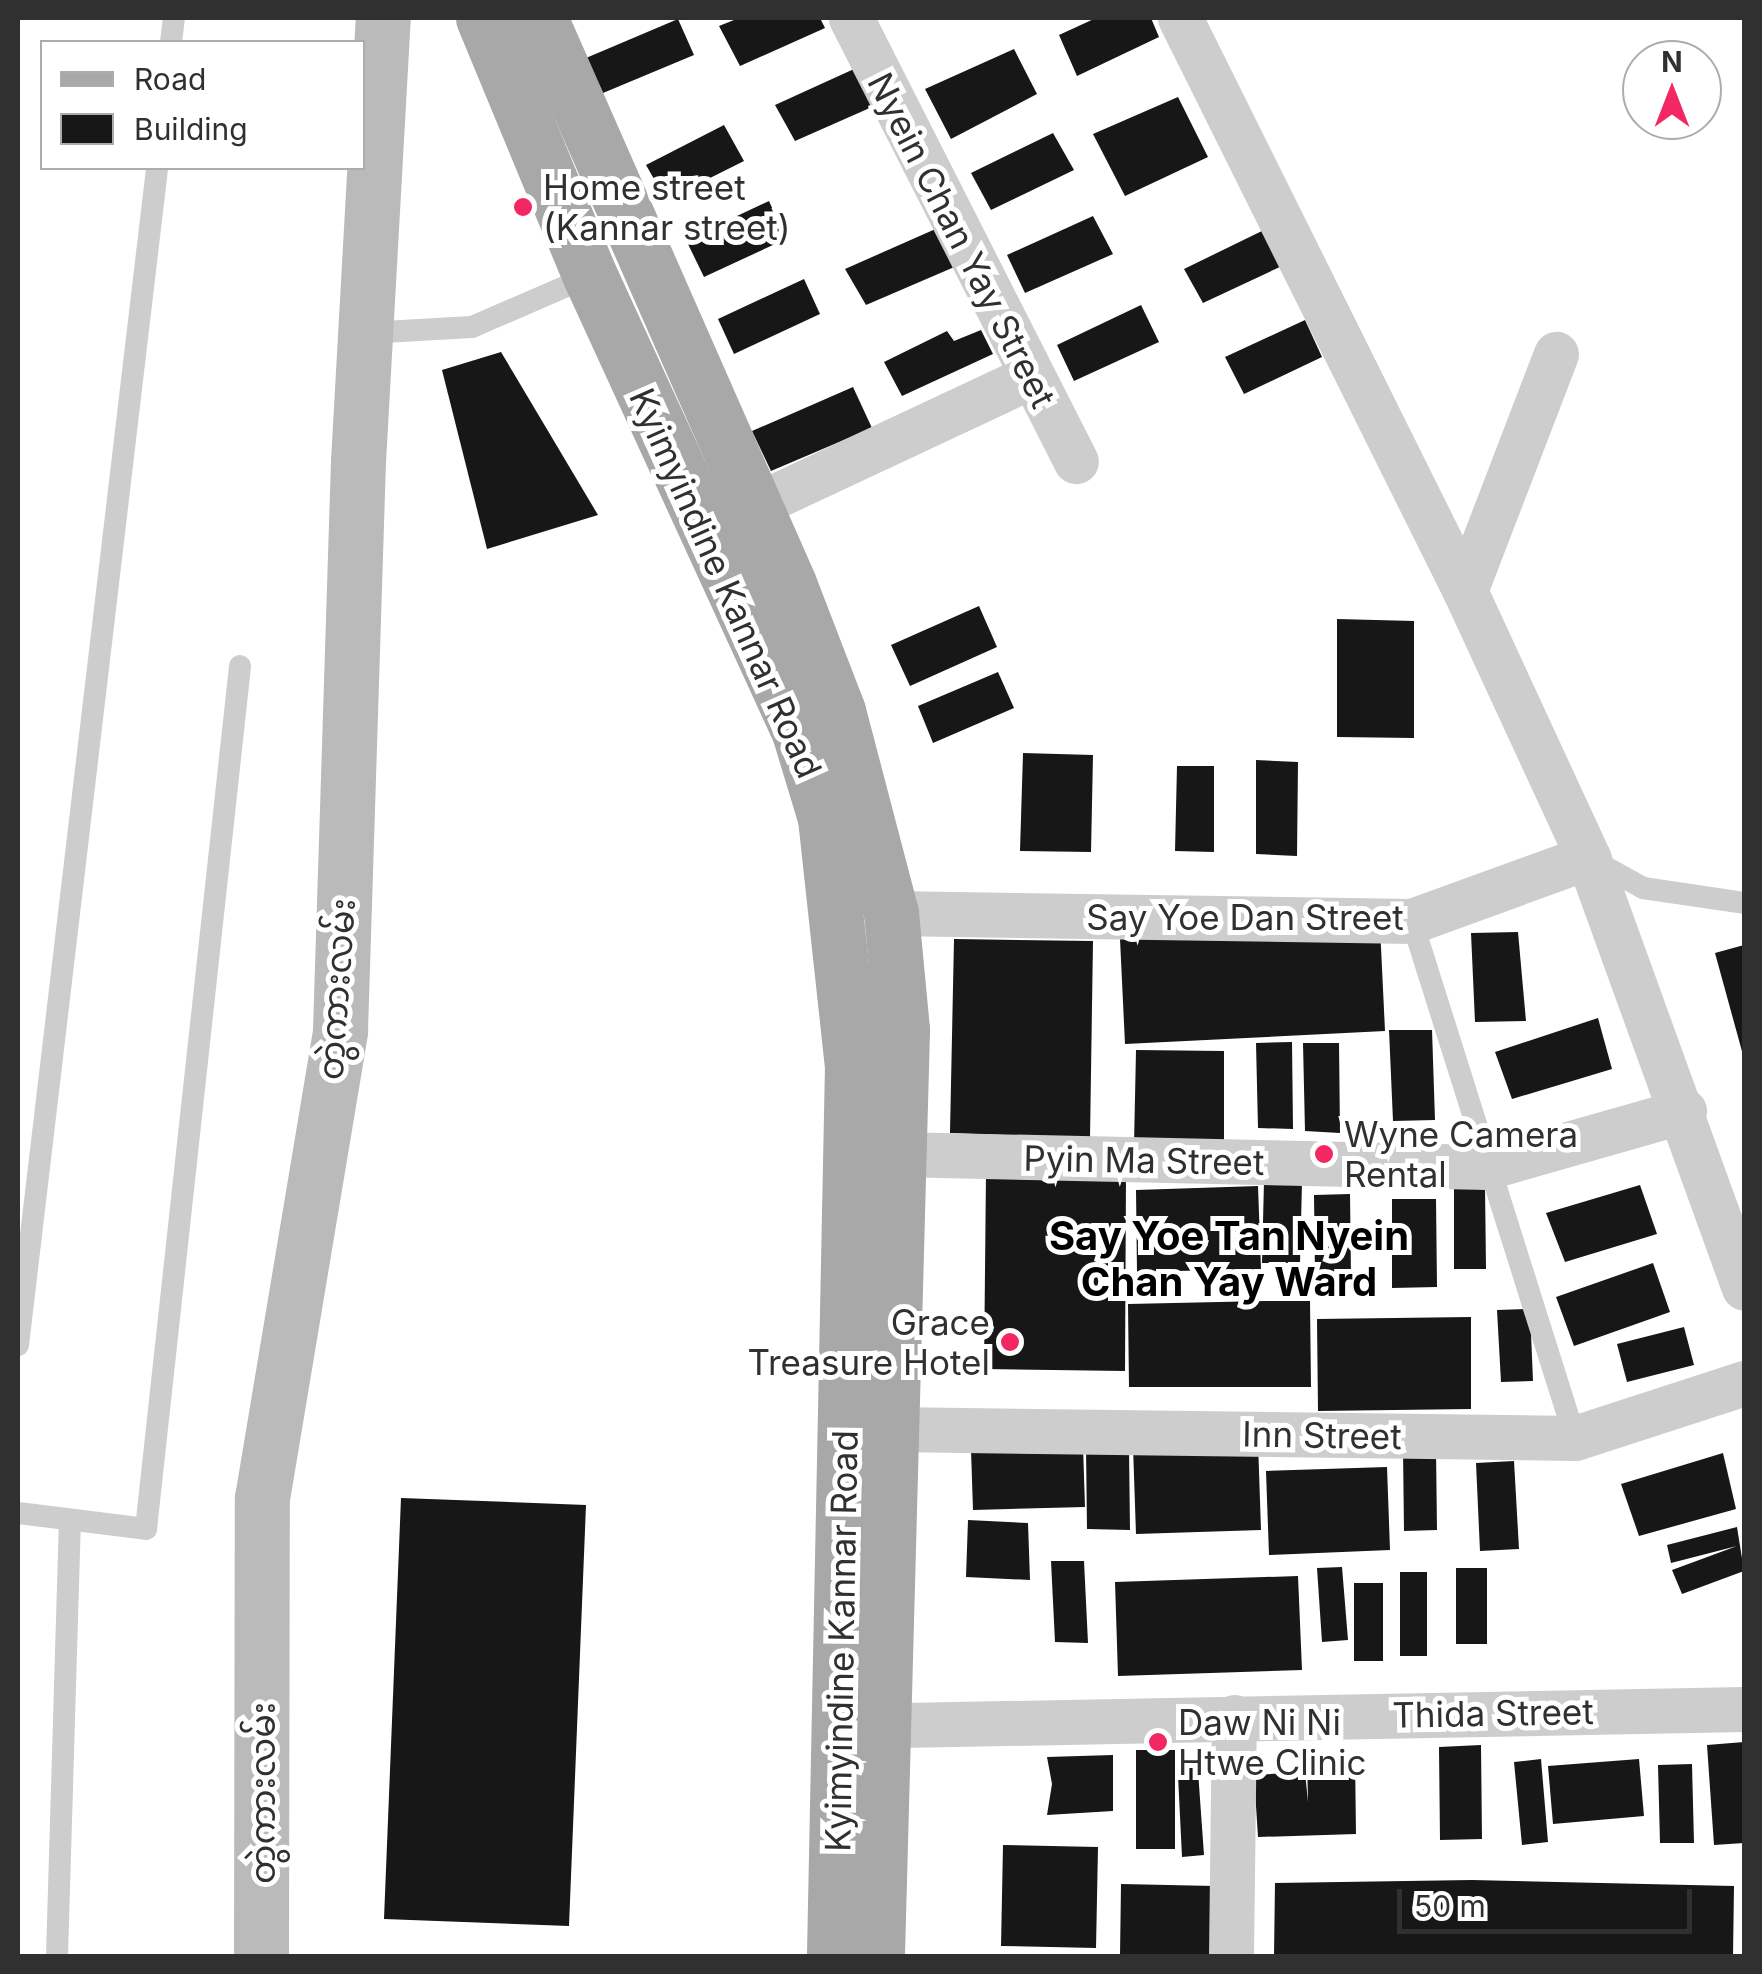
<!DOCTYPE html>
<meta charset="utf-8">
<style>
body{margin:0}
#map{position:relative;width:1762px;height:1974px;overflow:hidden;background:#fff;font-family:Inter,"Noto Sans Myanmar",sans-serif}
div>[style]{position:absolute}
.building>*{inset:0;background:#171717}
.lane>*{height:22px;margin:-11px;padding:0 11px;transform-origin:11px;border-radius:11px;background:#cdcdcd}
.street>*{height:45px;margin:-22.5px;padding:0 22.5px;transform-origin:22.5px;border-radius:22.5px;background:#cdcdcd}
.secondary>*{height:55px;margin:-27.5px;padding:0 27.5px;transform-origin:27.5px;border-radius:27.5px;background:#bababa}
.primary>*{height:55px;margin:-27.5px;padding:0 27.5px;transform-origin:27.5px;border-radius:27.5px;background:#a8a8a8}
.dots>*{width:28px;height:28px;translate:-50% -50%;box-sizing:border-box;border:5px solid #fff;border-radius:50%}
span{translate:-50% -50%;white-space:nowrap;text-align:center;line-height:1.15;-webkit-text-stroke:10px #fff;paint-order:stroke}
.poi-label{font-size:35px;color:#303030}
.left{translate:0 -50%;text-align:left}
.right{translate:-100% -50%;text-align:right}
.street-label{font-size:35px;color:#303030}
.quarter-label{font-size:40px;color:#000;font-weight:700}
.frame{position:absolute;inset:0;border:20px solid #303030;pointer-events:none}
.legend{position:absolute;left:40px;top:40px;width:325px;height:130px;box-sizing:border-box;background:#fff;border:2px solid #acacac;margin:0;padding:12px 18px;list-style:none;font-size:30px;color:#303030}
.legend li{display:flex;align-items:center;gap:20px;height:50px}
.legend b{width:50px;border:2px solid #acacac}
.north{position:absolute;left:1622px;top:40px;width:100px;height:100px;box-sizing:border-box;background:#fff;border:2px solid #acacac;border-radius:50%;rotate:0deg;font-size:28px;font-weight:700;line-height:40px;text-align:center;color:#303030}
.north::after{content:'';display:block;margin:auto;width:35px;height:45px;background:#f32761;clip-path:polygon(50% 0,100% 100%,50% 72%,0 100%)}
.scale{position:absolute;left:1397px;top:1889px;width:295px;height:45px;box-sizing:border-box;border:5px solid #303030;border-top:0;padding-left:12px;font-size:30px;line-height:35px;white-space:nowrap;color:#303030;-webkit-text-stroke:8px #fff;paint-order:stroke}
</style>
<div id="map">
<div class="building">
<i style="clip-path:polygon(739px 18px,820px 18px,825px 28px,740px 66px,719px 26px)"></i>
<i style="clip-path:polygon(1096px 18px,1151px 18px,1159px 37px,1077px 76px,1059px 35px)"></i>
<i style="clip-path:polygon(678px 19px,694px 55px,603px 93px,586px 58px)"></i>
<i style="clip-path:polygon(1014px 49px,1037px 94px,951px 139px,925px 89px)"></i>
<i style="clip-path:polygon(854px 69px,872px 107px,795px 141px,775px 105px)"></i>
<i style="clip-path:polygon(1178px 97px,1208px 157px,1125px 196px,1093px 134px)"></i>
<i style="clip-path:polygon(724px 125px,744px 161px,666px 200px,646px 165px)"></i>
<i style="clip-path:polygon(1053px 133px,1074px 170px,991px 210px,971px 173px)"></i>
<i style="clip-path:polygon(769px 201px,786px 239px,704px 277px,686px 240px)"></i>
<i style="clip-path:polygon(1093px 216px,1113px 254px,1025px 293px,1007px 255px)"></i>
<i style="clip-path:polygon(940px 227px,959px 265px,866px 305px,845px 269px)"></i>
<i style="clip-path:polygon(1266px 229px,1284px 265px,1203px 303px,1184px 269px)"></i>
<i style="clip-path:polygon(804px 279px,820px 314px,734px 354px,718px 319px)"></i>
<i style="clip-path:polygon(1141px 305px,1159px 342px,1074px 381px,1057px 345px)"></i>
<i style="clip-path:polygon(1305px 320px,1322px 357px,1244px 394px,1225px 357px)"></i>
<i style="clip-path:polygon(981px 330px,993px 354px,902px 396px,884px 362px,947px 331px,954px 341px)"></i>
<i style="clip-path:polygon(501px 352px,598px 515px,487px 549px,442px 370px)"></i>
<i style="clip-path:polygon(853px 387px,872px 428px,771px 471px,752px 431px)"></i>
<i style="clip-path:polygon(979px 606px,997px 647px,910px 686px,891px 645px)"></i>
<i style="clip-path:polygon(1337px 619px,1414px 621px,1414px 738px,1337px 737px)"></i>
<i style="clip-path:polygon(998px 672px,1014px 708px,933px 743px,918px 706px)"></i>
<i style="clip-path:polygon(1023px 753px,1093px 755px,1091px 852px,1020px 851px)"></i>
<i style="clip-path:polygon(1256px 760px,1298px 762px,1297px 856px,1256px 854px)"></i>
<i style="clip-path:polygon(1177px 766px,1214px 766px,1214px 852px,1175px 851px)"></i>
<i style="clip-path:polygon(1380px 926px,1385px 1031px,1125px 1044px,1120px 939px)"></i>
<i style="clip-path:polygon(1518px 932px,1526px 1021px,1475px 1022px,1471px 933px)"></i>
<i style="clip-path:polygon(954px 939px,1093px 941px,1090px 1138px,950px 1133px)"></i>
<i style="clip-path:polygon(1744px 945px,1744px 1055px,1743px 1055px,1715px 953px)"></i>
<i style="clip-path:polygon(1598px 1018px,1612px 1069px,1512px 1099px,1495px 1052px)"></i>
<i style="clip-path:polygon(1389px 1030px,1432px 1030px,1435px 1120px,1393px 1121px)"></i>
<i style="clip-path:polygon(1292px 1042px,1293px 1129px,1258px 1128px,1256px 1043px)"></i>
<i style="clip-path:polygon(1303px 1043px,1339px 1043px,1340px 1133px,1305px 1131px)"></i>
<i style="clip-path:polygon(1136px 1050px,1224px 1051px,1224px 1146px,1134px 1145px)"></i>
<i style="clip-path:polygon(986px 1173px,1126px 1174px,1125px 1371px,984px 1369px)"></i>
<i style="clip-path:polygon(1264px 1181px,1302px 1182px,1300px 1263px,1262px 1263px)"></i>
<i style="clip-path:polygon(1640px 1185px,1657px 1234px,1565px 1262px,1546px 1213px)"></i>
<i style="clip-path:polygon(1258px 1186px,1261px 1269px,1137px 1272px,1136px 1190px)"></i>
<i style="clip-path:polygon(1454px 1186px,1485px 1186px,1486px 1269px,1454px 1269px)"></i>
<i style="clip-path:polygon(1350px 1194px,1351px 1277px,1315px 1277px,1314px 1195px)"></i>
<i style="clip-path:polygon(1392px 1199px,1436px 1199px,1437px 1287px,1392px 1288px)"></i>
<i style="clip-path:polygon(1653px 1263px,1670px 1312px,1574px 1346px,1556px 1297px)"></i>
<i style="clip-path:polygon(1265px 1301px,1310px 1301px,1311px 1387px,1129px 1387px,1128px 1304px)"></i>
<i style="clip-path:polygon(1530px 1309px,1533px 1381px,1501px 1382px,1497px 1310px)"></i>
<i style="clip-path:polygon(1471px 1317px,1471px 1409px,1318px 1411px,1317px 1319px)"></i>
<i style="clip-path:polygon(1684px 1327px,1694px 1365px,1627px 1382px,1617px 1344px)"></i>
<i style="clip-path:polygon(1258px 1442px,1261px 1530px,1136px 1534px,1133px 1446px)"></i>
<i style="clip-path:polygon(1083px 1446px,1085px 1507px,973px 1510px,971px 1450px)"></i>
<i style="clip-path:polygon(1086px 1446px,1129px 1448px,1130px 1530px,1087px 1529px)"></i>
<i style="clip-path:polygon(1403px 1448px,1436px 1448px,1437px 1530px,1404px 1531px)"></i>
<i style="clip-path:polygon(1723px 1453px,1736px 1509px,1639px 1536px,1621px 1484px)"></i>
<i style="clip-path:polygon(1514px 1461px,1519px 1549px,1480px 1551px,1476px 1463px)"></i>
<i style="clip-path:polygon(1387px 1467px,1390px 1550px,1269px 1555px,1266px 1471px)"></i>
<i style="clip-path:polygon(401px 1498px,586px 1505px,569px 1926px,384px 1919px)"></i>
<i style="clip-path:polygon(968px 1520px,1028px 1523px,1030px 1580px,966px 1577px)"></i>
<i style="clip-path:polygon(1737px 1527px,1744px 1571px,1682px 1594px,1672px 1570px,1737px 1546px,1671px 1563px,1667px 1545px)"></i>
<i style="clip-path:polygon(1051px 1561px,1084px 1561px,1088px 1643px,1055px 1642px)"></i>
<i style="clip-path:polygon(1342px 1567px,1348px 1640px,1322px 1642px,1317px 1568px)"></i>
<i style="clip-path:polygon(1456px 1568px,1487px 1568px,1487px 1644px,1456px 1644px)"></i>
<i style="clip-path:polygon(1400px 1572px,1427px 1572px,1427px 1656px,1400px 1656px)"></i>
<i style="clip-path:polygon(1298px 1576px,1302px 1670px,1118px 1676px,1115px 1582px)"></i>
<i style="clip-path:polygon(1354px 1583px,1383px 1583px,1383px 1661px,1354px 1661px)"></i>
<i style="clip-path:polygon(1744px 1742px,1744px 1843px,1714px 1845px,1707px 1745px)"></i>
<i style="clip-path:polygon(1481px 1745px,1482px 1839px,1440px 1840px,1439px 1747px)"></i>
<i style="clip-path:polygon(1136px 1750px,1175px 1750px,1175px 1849px,1136px 1849px)"></i>
<i style="clip-path:polygon(1113px 1755px,1113px 1811px,1047px 1815px,1052px 1784px,1047px 1757px)"></i>
<i style="clip-path:polygon(1177px 1755px,1197px 1757px,1204px 1855px,1182px 1857px)"></i>
<i style="clip-path:polygon(1355px 1755px,1356px 1834px,1258px 1837px,1254px 1775px,1305px 1772px,1308px 1802px,1307px 1756px)"></i>
<i style="clip-path:polygon(1541px 1759px,1548px 1842px,1522px 1845px,1514px 1762px)"></i>
<i style="clip-path:polygon(1639px 1759px,1644px 1816px,1553px 1824px,1548px 1766px)"></i>
<i style="clip-path:polygon(1692px 1764px,1694px 1843px,1660px 1843px,1658px 1765px)"></i>
<i style="clip-path:polygon(1003px 1845px,1098px 1847px,1096px 1948px,1001px 1946px)"></i>
<i style="clip-path:polygon(1472px 1880px,1734px 1886px,1733px 1956px,1274px 1956px,1275px 1883px)"></i>
<i style="clip-path:polygon(1121px 1884px,1215px 1886px,1214px 1956px,1120px 1956px)"></i>
</div>
<div class="lane">
<i style="left:171px;top:42px;width:24px;rotate:-83deg"></i>
<i style="left:366px;top:333px;width:106px;rotate:-3.2deg"></i>
<i style="left:472px;top:327px;width:129px;rotate:-23.4deg"></i>
<i style="left:1591px;top:859px;width:60px;rotate:29.1deg"></i>
<i style="left:1643px;top:888px;width:102px;rotate:8.4deg"></i>
<i style="left:1412px;top:921px;width:542px;rotate:72.5deg"></i>
<i style="left:18px;top:1345px;width:1185px;rotate:-83.26deg"></i>
<i style="left:18px;top:1513px;width:129px;rotate:7.1deg"></i>
<i style="left:146px;top:1529px;width:868px;rotate:-83.78deg"></i>
<i style="left:57px;top:1956px;width:436px;rotate:-88.3deg"></i>
</div>
<div class="street">
<i style="left:851px;top:18px;width:497px;rotate:63.1deg"></i>
<i style="left:1180px;top:18px;width:640px;rotate:63.56deg"></i>
<i style="left:1465px;top:591px;width:293px;rotate:65.2deg"></i>
<i style="left:1588px;top:857px;width:458px;rotate:70.1deg"></i>
<i style="left:754px;top:506px;width:304px;rotate:-25.1deg"></i>
<i style="left:1465px;top:591px;width:254px;rotate:-69deg"></i>
<i style="left:891px;top:913px;width:521px;rotate:0.88deg"></i>
<i style="left:1412px;top:921px;width:187px;rotate:-20deg"></i>
<i style="left:896px;top:1154px;width:591px;rotate:1.26deg"></i>
<i style="left:1487px;top:1167px;width:205px;rotate:-15.9deg"></i>
<i style="left:890px;top:1429px;width:685px;rotate:0.75deg"></i>
<i style="left:1575px;top:1438px;width:178px;rotate:-18deg"></i>
<i style="left:852px;top:1726px;width:892px;rotate:-1.09deg"></i>
<i style="left:1231px;top:1956px;width:239px;rotate:-89.3deg"></i>
</div>
<div class="secondary">
<i style="left:261px;top:1956px;width:458px;rotate:-89.9deg"></i>
<i style="left:262px;top:1498px;width:474px;rotate:-80.5deg"></i>
<i style="left:340px;top:1030px;width:569px;rotate:-88.19deg"></i>
<i style="left:358px;top:461px;width:444px;rotate:-86.8deg"></i>
</div>
<div class="primary">
<i style="left:483px;top:18px;width:279px;rotate:67.5deg"></i>
<i style="left:590px;top:276px;width:502px;rotate:65.38deg"></i>
<i style="left:799px;top:732px;width:90px;rotate:73.2deg"></i>
<i style="left:825px;top:818px;width:248px;rotate:83.8deg"></i>
<i style="left:852px;top:1065px;width:891px;rotate:91.16deg"></i>
<i style="left:540px;top:18px;width:618px;rotate:66.25deg"></i>
<i style="left:789px;top:584px;width:136px;rotate:68.9deg"></i>
<i style="left:838px;top:711px;width:209px;rotate:75.3deg"></i>
<i style="left:891px;top:913px;width:118px;rotate:84.6deg"></i>
<i style="left:902px;top:1030px;width:926px;rotate:91.55deg"></i>
</div>
<div class="dots">
<i style="left:523px;top:207px;background:#f32761"></i>
<i style="left:1324px;top:1154px;background:#f32761"></i>
<i style="left:1010px;top:1342px;background:#f32761"></i>
<i style="left:1158px;top:1742px;background:#f32761"></i>
</div>
<div class="poi-label">
<span class="left" style="left:543px;top:207px">Home street<br>(Kannar street)</span>
<span class="left" style="left:1344px;top:1154px">Wyne Camera<br>Rental</span>
<span class="right" style="left:990px;top:1342px">Grace<br>Treasure Hotel</span>
<span class="left" style="left:1178px;top:1742px">Daw Ni Ni<br>Htwe Clinic</span>
</div>
<div class="street-label">
<span style="left:962px;top:240px;rotate:63deg">Nyein Chan Yay Street</span>
<span style="left:726px;top:583px;rotate:66deg">Kyimyindine Kannar Road</span>
<span style="left:1245px;top:917px">Say Yoe Dan Street</span>
<span style="left:336px;top:989px;rotate:-86deg">တွဲကားလမ်း</span>
<span style="left:1144px;top:1160px;rotate:1deg">Pyin Ma Street</span>
<span style="left:1322px;top:1435px;rotate:1deg">Inn Street</span>
<span style="left:841px;top:1641px;rotate:-89deg">Kyimyindine Kannar Road</span>
<span style="left:1493px;top:1713px;rotate:-1deg">Thida Street</span>
<span style="left:262px;top:1793px;rotate:-90deg">တွဲကားလမ်း</span>
</div>
<div class="quarter-label">
<span style="left:1229px;top:1259px">Say Yoe Tan Nyein<br>Chan Yay Ward</span>
</div>
<div class="frame"></div>
<ul class="legend">
<li><b style="height:12px;background:#a8a8a8"></b>Road</li>
<li><b style="height:28px;background:#171717"></b>Building</li>
</ul>
<div class="north">N</div>
<div class="scale">50 m</div>
</div>
